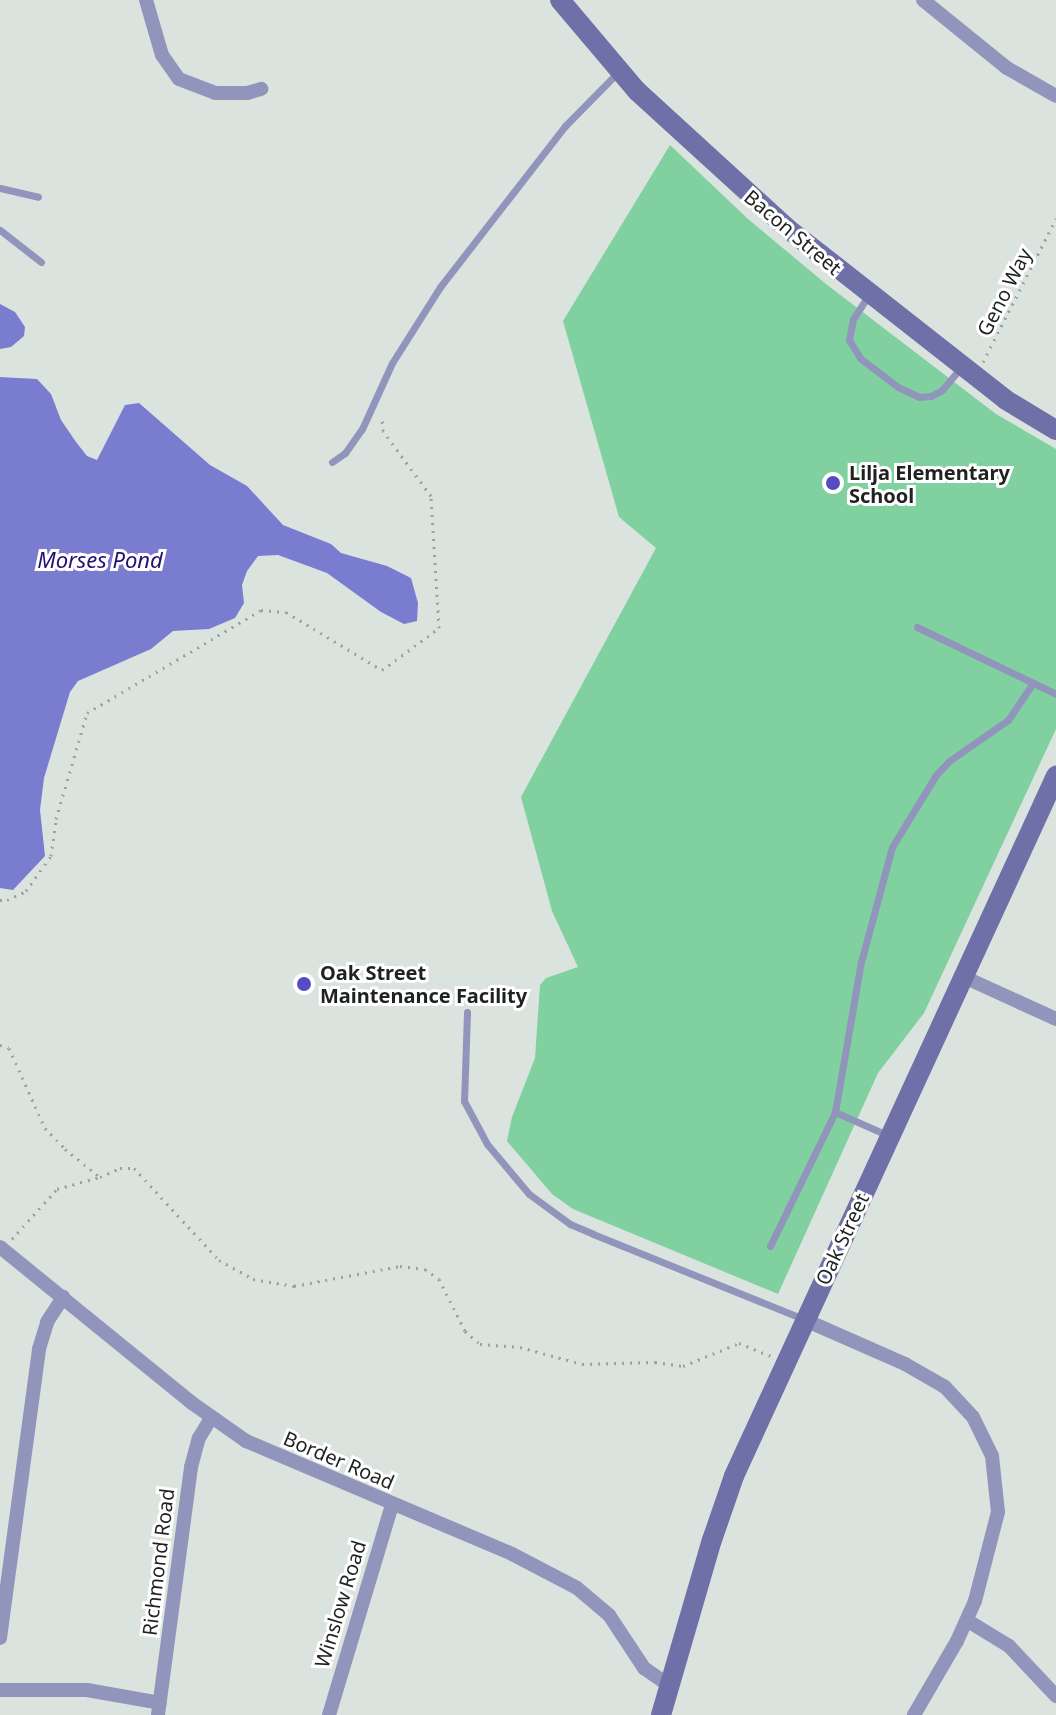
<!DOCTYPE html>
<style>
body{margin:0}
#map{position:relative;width:1056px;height:1715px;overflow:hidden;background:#dae3dd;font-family:"Noto Sans",sans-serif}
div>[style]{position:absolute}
.green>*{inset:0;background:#80d0a0}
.water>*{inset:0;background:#7a7cd0}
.path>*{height:3px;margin-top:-1.5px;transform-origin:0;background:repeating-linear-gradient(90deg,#9ca39e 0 2px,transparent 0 8px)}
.lane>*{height:7px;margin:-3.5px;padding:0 3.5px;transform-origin:3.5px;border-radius:3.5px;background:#9295bb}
.street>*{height:14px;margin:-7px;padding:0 7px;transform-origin:7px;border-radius:7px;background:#9295bb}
.secondary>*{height:20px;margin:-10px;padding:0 10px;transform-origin:10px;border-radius:10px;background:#6e70a7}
.dots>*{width:22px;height:22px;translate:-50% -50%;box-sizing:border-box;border:4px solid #fff;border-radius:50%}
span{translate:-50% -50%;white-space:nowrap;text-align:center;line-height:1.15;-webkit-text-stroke:6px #fff;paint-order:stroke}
.street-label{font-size:20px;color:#1f2220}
.poi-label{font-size:20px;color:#1f2220;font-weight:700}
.left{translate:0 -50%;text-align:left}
.water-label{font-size:22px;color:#261074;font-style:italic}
</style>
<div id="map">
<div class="green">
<i style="clip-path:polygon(670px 145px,748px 219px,826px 284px,996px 414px,1056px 449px,1056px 729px,924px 1013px,878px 1073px,778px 1294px,573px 1209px,552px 1194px,507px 1141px,512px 1117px,535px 1058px,540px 985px,546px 978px,578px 967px,552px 911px,521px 797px,656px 548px,619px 517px,563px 321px)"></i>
</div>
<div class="water">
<i style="clip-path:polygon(0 304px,15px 312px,25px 327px,24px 336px,11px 347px,0 349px)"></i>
<i style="clip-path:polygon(0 377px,37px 379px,51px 394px,61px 420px,76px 442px,87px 456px,97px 460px,125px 405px,139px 403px,210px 465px,247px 486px,283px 525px,331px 544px,341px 553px,387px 566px,411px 578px,418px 603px,417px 621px,404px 624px,381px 612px,327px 573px,278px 555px,258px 556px,247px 571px,242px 585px,244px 603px,235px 618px,209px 629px,173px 631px,151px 649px,78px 681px,70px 692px,44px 778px,40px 810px,45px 856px,13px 890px,0 888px)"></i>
</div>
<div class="path">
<i style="left:983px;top:362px;width:161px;rotate:-63deg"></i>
<i style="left:0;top:900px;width:7px"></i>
<i style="left:7px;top:900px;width:21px;rotate:-25deg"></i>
<i style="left:26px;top:891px;width:43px;rotate:-54.5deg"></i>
<i style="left:51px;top:856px;width:37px;rotate:-82deg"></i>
<i style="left:56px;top:819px;width:110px;rotate:-73.7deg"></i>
<i style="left:87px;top:713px;width:202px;rotate:-30.6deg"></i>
<i style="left:261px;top:610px;width:25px;rotate:5deg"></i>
<i style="left:286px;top:612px;width:112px;rotate:31.1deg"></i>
<i style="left:382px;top:670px;width:71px;rotate:-36.4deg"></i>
<i style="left:439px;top:628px;width:132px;rotate:-93.5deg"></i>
<i style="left:431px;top:496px;width:81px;rotate:-126.4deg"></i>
<i style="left:383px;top:431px;width:14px;rotate:-94deg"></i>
<i style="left:0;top:1045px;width:9px;rotate:18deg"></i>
<i style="left:9px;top:1048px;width:88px;rotate:65.8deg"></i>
<i style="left:45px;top:1128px;width:29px;rotate:46deg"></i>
<i style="left:65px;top:1149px;width:45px;rotate:38.7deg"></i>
<i style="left:100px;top:1177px;width:22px;rotate:-24deg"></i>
<i style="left:120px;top:1168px;width:14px"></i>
<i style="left:134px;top:1168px;width:125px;rotate:47.3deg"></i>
<i style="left:219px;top:1260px;width:39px;rotate:29deg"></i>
<i style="left:253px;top:1279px;width:42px;rotate:9.7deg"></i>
<i style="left:294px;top:1286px;width:108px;rotate:-10.7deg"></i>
<i style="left:400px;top:1266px;width:25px;rotate:7deg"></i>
<i style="left:425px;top:1269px;width:17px;rotate:36deg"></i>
<i style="left:439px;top:1279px;width:58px;rotate:63.4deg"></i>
<i style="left:465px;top:1331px;width:20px;rotate:41deg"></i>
<i style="left:480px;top:1344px;width:40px;rotate:4.3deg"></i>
<i style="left:520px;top:1347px;width:64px;rotate:15.3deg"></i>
<i style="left:582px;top:1364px;width:73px;rotate:-1.6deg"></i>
<i style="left:655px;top:1362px;width:28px;rotate:8deg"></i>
<i style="left:683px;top:1366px;width:61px;rotate:-22.3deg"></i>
<i style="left:739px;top:1343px;width:35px;rotate:22deg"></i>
<i style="left:12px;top:1239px;width:67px;rotate:-48deg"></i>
<i style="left:57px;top:1189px;width:45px;rotate:-15.6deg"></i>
</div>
<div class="lane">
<i style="left:0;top:188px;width:39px;rotate:13deg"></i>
<i style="left:0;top:230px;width:52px;rotate:38deg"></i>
<i style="left:868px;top:296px;width:27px;rotate:123deg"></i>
<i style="left:853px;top:319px;width:21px;rotate:101deg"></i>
<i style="left:849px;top:340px;width:22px;rotate:58deg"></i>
<i style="left:861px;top:359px;width:46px;rotate:37.1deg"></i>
<i style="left:898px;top:387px;width:23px;rotate:25deg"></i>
<i style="left:919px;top:397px;width:12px;rotate:-5deg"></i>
<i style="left:931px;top:396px;width:13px;rotate:-29deg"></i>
<i style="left:942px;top:390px;width:30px;rotate:-50deg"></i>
<i style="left:332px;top:462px;width:16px;rotate:-35deg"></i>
<i style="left:345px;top:453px;width:29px;rotate:-55deg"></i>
<i style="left:362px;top:429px;width:72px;rotate:-65.6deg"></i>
<i style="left:392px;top:363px;width:90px;rotate:-57.7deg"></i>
<i style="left:440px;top:287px;width:204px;rotate:-52.2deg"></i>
<i style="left:565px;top:126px;width:74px;rotate:-45.5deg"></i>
<i style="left:917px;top:627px;width:154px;rotate:25.7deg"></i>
<i style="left:467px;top:1012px;width:89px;rotate:91.9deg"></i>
<i style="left:464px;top:1101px;width:49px;rotate:61.9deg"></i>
<i style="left:487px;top:1144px;width:65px;rotate:50deg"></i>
<i style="left:529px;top:1194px;width:51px;rotate:36.2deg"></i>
<i style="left:570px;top:1224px;width:25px;rotate:23deg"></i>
<i style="left:593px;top:1234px;width:227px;rotate:22deg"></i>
<i style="left:887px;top:1135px;width:57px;rotate:-156.1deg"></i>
<i style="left:835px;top:1112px;width:152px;rotate:-80.2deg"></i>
<i style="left:861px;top:962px;width:119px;rotate:-74.9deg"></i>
<i style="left:892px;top:847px;width:84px;rotate:-58.6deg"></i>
<i style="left:936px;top:775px;width:19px;rotate:-47deg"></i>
<i style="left:949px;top:761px;width:72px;rotate:-34.8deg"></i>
<i style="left:1008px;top:720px;width:45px;rotate:-56deg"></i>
<i style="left:770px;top:1246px;width:149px;rotate:-64.1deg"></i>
</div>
<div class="street">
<i style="left:146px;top:0;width:57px;rotate:73.8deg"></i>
<i style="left:162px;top:55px;width:29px;rotate:55deg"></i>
<i style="left:179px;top:79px;width:39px;rotate:21deg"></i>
<i style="left:215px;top:93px;width:32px"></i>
<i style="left:247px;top:93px;width:15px;rotate:-16deg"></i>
<i style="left:923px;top:0;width:108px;rotate:39deg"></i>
<i style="left:1007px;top:68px;width:56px;rotate:29.7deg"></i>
<i style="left:964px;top:977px;width:101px;rotate:24.5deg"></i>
<i style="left:0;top:1247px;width:247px;rotate:39.1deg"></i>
<i style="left:192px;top:1403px;width:66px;rotate:35.1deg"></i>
<i style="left:246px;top:1441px;width:289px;rotate:23deg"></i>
<i style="left:512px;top:1554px;width:73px;rotate:27.6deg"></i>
<i style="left:577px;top:1588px;width:42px;rotate:40.2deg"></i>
<i style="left:609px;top:1615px;width:64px;rotate:56.6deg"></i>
<i style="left:644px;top:1668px;width:32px;rotate:35deg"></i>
<i style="left:805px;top:1320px;width:109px;rotate:23.7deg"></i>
<i style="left:905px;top:1364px;width:46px;rotate:29.9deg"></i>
<i style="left:945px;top:1387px;width:41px;rotate:47deg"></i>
<i style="left:973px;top:1417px;width:43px;rotate:64deg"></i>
<i style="left:992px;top:1456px;width:56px;rotate:83.9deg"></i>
<i style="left:998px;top:1512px;width:92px;rotate:104.5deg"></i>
<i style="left:975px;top:1601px;width:44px;rotate:114.2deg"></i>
<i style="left:957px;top:1641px;width:86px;rotate:120.2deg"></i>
<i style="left:968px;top:1621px;width:48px;rotate:31.4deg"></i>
<i style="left:1009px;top:1646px;width:69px;rotate:46.8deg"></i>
<i style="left:0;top:1638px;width:292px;rotate:-82.3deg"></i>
<i style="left:39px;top:1349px;width:28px;rotate:-73deg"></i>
<i style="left:47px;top:1322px;width:30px;rotate:-57deg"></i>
<i style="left:0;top:1690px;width:87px"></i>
<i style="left:87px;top:1690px;width:74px;rotate:10.1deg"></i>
<i style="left:158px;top:1715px;width:250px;rotate:-82.4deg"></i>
<i style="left:191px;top:1467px;width:30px;rotate:-75deg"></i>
<i style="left:199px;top:1438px;width:23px;rotate:-59deg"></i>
<i style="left:329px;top:1715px;width:219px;rotate:-73.3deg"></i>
</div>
<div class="secondary">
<i style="left:560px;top:0;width:119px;rotate:49.8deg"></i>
<i style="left:637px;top:91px;width:203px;rotate:42.4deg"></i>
<i style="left:787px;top:228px;width:278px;rotate:38.1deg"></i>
<i style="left:1006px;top:400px;width:58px;rotate:31deg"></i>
<i style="left:661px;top:1715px;width:182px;rotate:-73.8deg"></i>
<i style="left:712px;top:1540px;width:68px;rotate:-71deg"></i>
<i style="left:734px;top:1476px;width:771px;rotate:-65.3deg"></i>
</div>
<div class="dots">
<i style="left:833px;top:483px;background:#554bc3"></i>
<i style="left:304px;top:984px;background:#554bc3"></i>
</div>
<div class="street-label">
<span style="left:793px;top:232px;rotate:40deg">Bacon Street</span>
<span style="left:1004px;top:292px;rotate:-63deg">Geno Way</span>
<span style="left:842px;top:1239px;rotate:-65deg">Oak Street</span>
<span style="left:339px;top:1460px;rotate:23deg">Border Road</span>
<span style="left:158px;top:1562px;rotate:-83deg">Richmond Road</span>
<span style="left:340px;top:1604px;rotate:-73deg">Winslow Road</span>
</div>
<div class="poi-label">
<span class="left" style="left:849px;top:484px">Lilja Elementary<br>School</span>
<span class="left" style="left:320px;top:984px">Oak Street<br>Maintenance Facility</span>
</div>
<div class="water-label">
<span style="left:100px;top:560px">Morses Pond</span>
</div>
</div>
